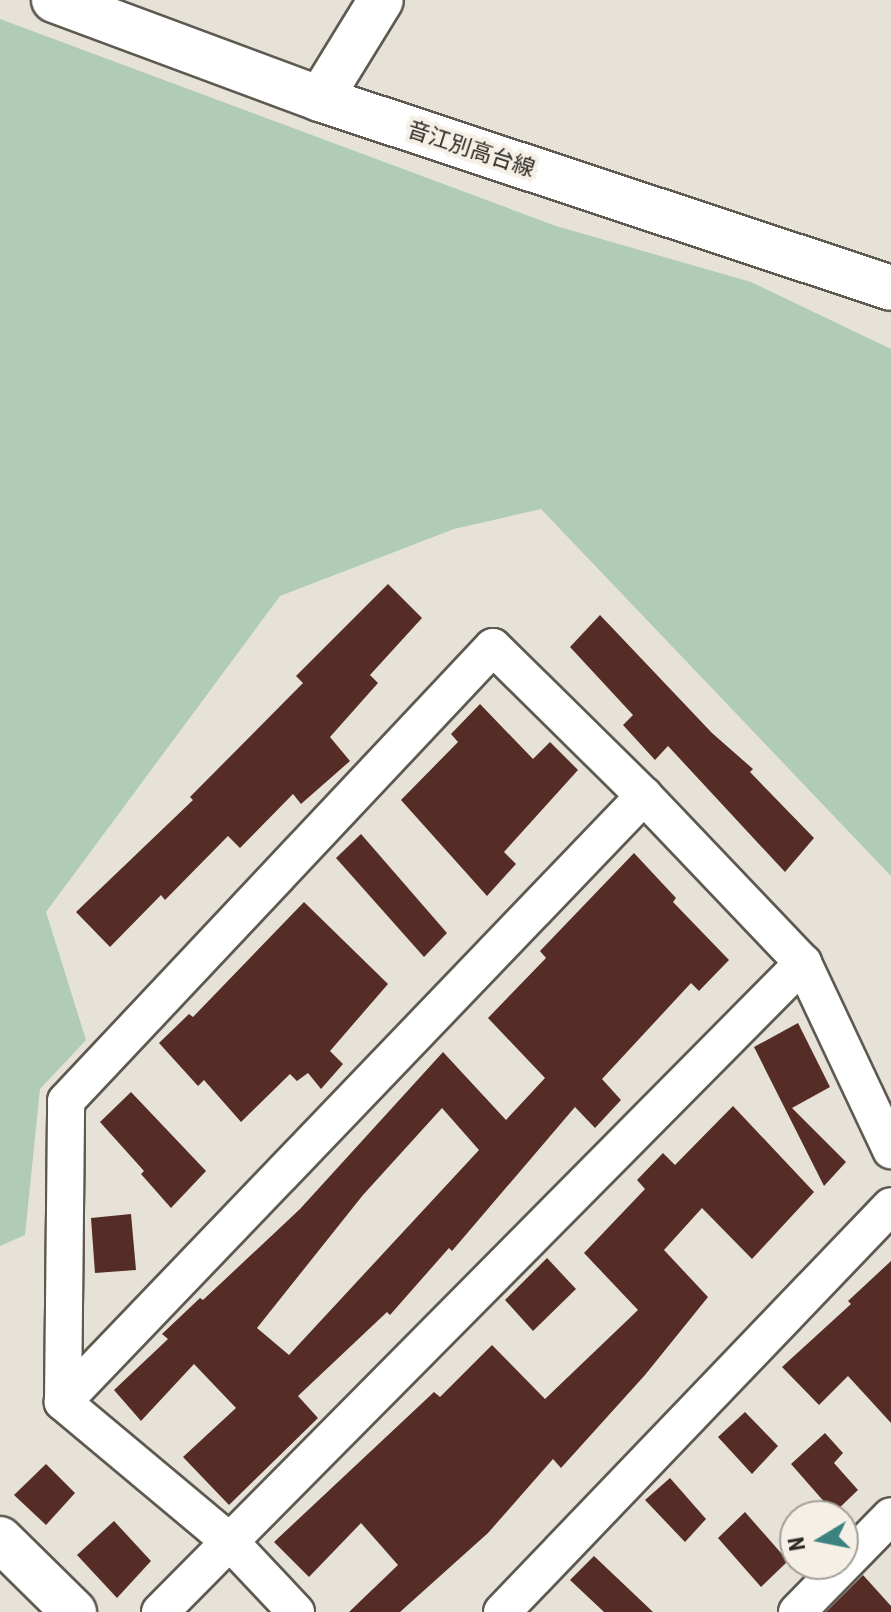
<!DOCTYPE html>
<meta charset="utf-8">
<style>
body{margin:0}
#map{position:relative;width:891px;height:1612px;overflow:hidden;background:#e7e2d8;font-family:"Roboto Condensed","Noto Sans JP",sans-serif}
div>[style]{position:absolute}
.green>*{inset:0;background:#b0cbb8}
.building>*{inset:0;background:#552d26}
.roads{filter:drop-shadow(2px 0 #5e5a51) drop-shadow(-2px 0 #5e5a51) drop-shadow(0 2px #5e5a51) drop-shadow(0 -2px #5e5a51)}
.minor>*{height:36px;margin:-18px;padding:0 18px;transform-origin:18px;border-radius:18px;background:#fff}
.tertiary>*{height:44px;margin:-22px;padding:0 22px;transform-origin:22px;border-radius:22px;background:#fff}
span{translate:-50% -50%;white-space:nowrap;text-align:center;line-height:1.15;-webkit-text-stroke:8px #f5efe5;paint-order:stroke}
.street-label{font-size:22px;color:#2b2926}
.north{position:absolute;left:779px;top:1500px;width:80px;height:80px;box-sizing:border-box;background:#f5efe5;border:2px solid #a4a099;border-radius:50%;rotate:260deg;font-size:22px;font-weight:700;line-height:32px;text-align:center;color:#2b2926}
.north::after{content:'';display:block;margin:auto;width:28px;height:36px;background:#3c8380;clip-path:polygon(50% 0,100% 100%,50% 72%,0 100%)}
</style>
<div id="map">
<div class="green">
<i style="clip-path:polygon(0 19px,556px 226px,751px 282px,891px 349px,891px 876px,541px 509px,454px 529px,280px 596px,46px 912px,86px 1040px,40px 1089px,25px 1235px,0 1246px)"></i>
</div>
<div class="building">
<i style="clip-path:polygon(388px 584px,422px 618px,370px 675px,378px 683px,330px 737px,350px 761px,301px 804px,293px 794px,240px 848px,228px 836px,165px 900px,161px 895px,110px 947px,76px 912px,193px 800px,190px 797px,303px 683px,296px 676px)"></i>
<i style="clip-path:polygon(600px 615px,712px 733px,753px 769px,750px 772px,814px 838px,785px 872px,668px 746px,655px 760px,623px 725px,633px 715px,570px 647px)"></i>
<i style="clip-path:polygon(480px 704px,533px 759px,550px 742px,578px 770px,504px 852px,516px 864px,487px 896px,401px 800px,458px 742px,451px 734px)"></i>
<i style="clip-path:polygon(361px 834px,447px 933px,424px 957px,336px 858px)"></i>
<i style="clip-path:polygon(evenodd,634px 853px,676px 898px,673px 902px,729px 960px,699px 991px,691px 983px,602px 1079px,621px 1100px,595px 1128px,575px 1107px,452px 1251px,449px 1248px,390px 1315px,387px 1312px,298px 1396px,318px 1418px,229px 1505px,183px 1457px,236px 1408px,194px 1364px,141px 1421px,114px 1390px,168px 1339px,162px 1334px,200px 1298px,203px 1300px,300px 1209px,443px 1052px,506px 1120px,545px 1078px,488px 1018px,546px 958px,540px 951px,634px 853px,442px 1108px,479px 1150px,289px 1355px,257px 1328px,363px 1195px,442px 1108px)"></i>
<i style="clip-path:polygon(304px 902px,388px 984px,330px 1051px,343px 1064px,321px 1089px,308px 1073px,297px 1081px,290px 1074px,241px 1122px,204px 1080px,198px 1086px,159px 1043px,189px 1014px,193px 1017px)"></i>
<i style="clip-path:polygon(798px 1023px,830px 1087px,792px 1108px,846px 1162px,824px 1186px,754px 1047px)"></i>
<i style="clip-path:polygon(131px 1092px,206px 1171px,171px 1208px,141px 1174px,144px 1171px,100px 1122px)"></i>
<i style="clip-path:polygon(733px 1106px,814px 1192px,752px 1259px,702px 1208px,664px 1250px,708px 1297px,645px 1375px,561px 1468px,553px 1459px,488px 1533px,400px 1612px,349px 1612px,398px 1565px,361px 1523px,309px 1577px,274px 1542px,434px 1392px,440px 1397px,492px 1345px,545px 1399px,638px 1310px,584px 1253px,645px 1189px,637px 1180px,663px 1153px,675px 1165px)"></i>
<i style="clip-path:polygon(131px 1214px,136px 1270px,95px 1273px,91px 1218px)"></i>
<i style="clip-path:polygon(547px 1258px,576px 1289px,533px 1331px,505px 1300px)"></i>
<i style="clip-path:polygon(891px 1261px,891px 1423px,848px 1376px,819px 1405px,782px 1367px,851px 1304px,848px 1301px)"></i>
<i style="clip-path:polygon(745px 1412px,778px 1446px,752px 1474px,718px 1437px)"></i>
<i style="clip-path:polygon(825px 1433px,843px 1453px,834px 1463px,858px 1490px,834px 1513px,791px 1464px)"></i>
<i style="clip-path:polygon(46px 1464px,75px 1493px,46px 1525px,14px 1495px)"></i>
<i style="clip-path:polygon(670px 1478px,706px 1519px,685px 1542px,645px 1500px)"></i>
<i style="clip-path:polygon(745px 1512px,788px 1561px,761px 1587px,718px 1538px)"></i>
<i style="clip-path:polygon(114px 1521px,151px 1561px,117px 1598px,77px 1555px)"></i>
<i style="clip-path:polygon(594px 1556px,653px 1612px,604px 1612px,570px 1580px)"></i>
<i style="clip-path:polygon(863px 1575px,891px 1606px,891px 1612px,826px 1612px)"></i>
</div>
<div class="roads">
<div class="minor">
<i style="left:63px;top:1402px;width:840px;rotate:-46.21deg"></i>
<i style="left:160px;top:1612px;width:914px;rotate:-45.27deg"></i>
<i style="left:296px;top:1612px;width:98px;rotate:-133.3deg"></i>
<i style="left:229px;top:1541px;width:217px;rotate:-140.1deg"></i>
<i style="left:63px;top:1402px;width:301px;rotate:-89.4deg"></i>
<i style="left:66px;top:1101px;width:623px;rotate:-46.76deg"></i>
<i style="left:493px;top:647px;width:212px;rotate:44.6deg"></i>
<i style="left:644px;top:796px;width:231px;rotate:46.4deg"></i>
<i style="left:803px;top:963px;width:207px;rotate:64.8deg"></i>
<i style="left:502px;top:1612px;width:562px;rotate:-46.23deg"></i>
<i style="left:797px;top:1612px;width:134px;rotate:-45.6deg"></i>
</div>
<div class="tertiary">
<i style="left:54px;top:0;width:284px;rotate:20.4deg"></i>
<i style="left:320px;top:99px;width:601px;rotate:18.31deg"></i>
<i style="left:320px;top:99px;width:116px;rotate:-58.4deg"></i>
<i style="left:0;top:1539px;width:104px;rotate:44.6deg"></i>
</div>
</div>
<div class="street-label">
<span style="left:471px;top:149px;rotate:18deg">音江別高台線</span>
</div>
<div class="north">N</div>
</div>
